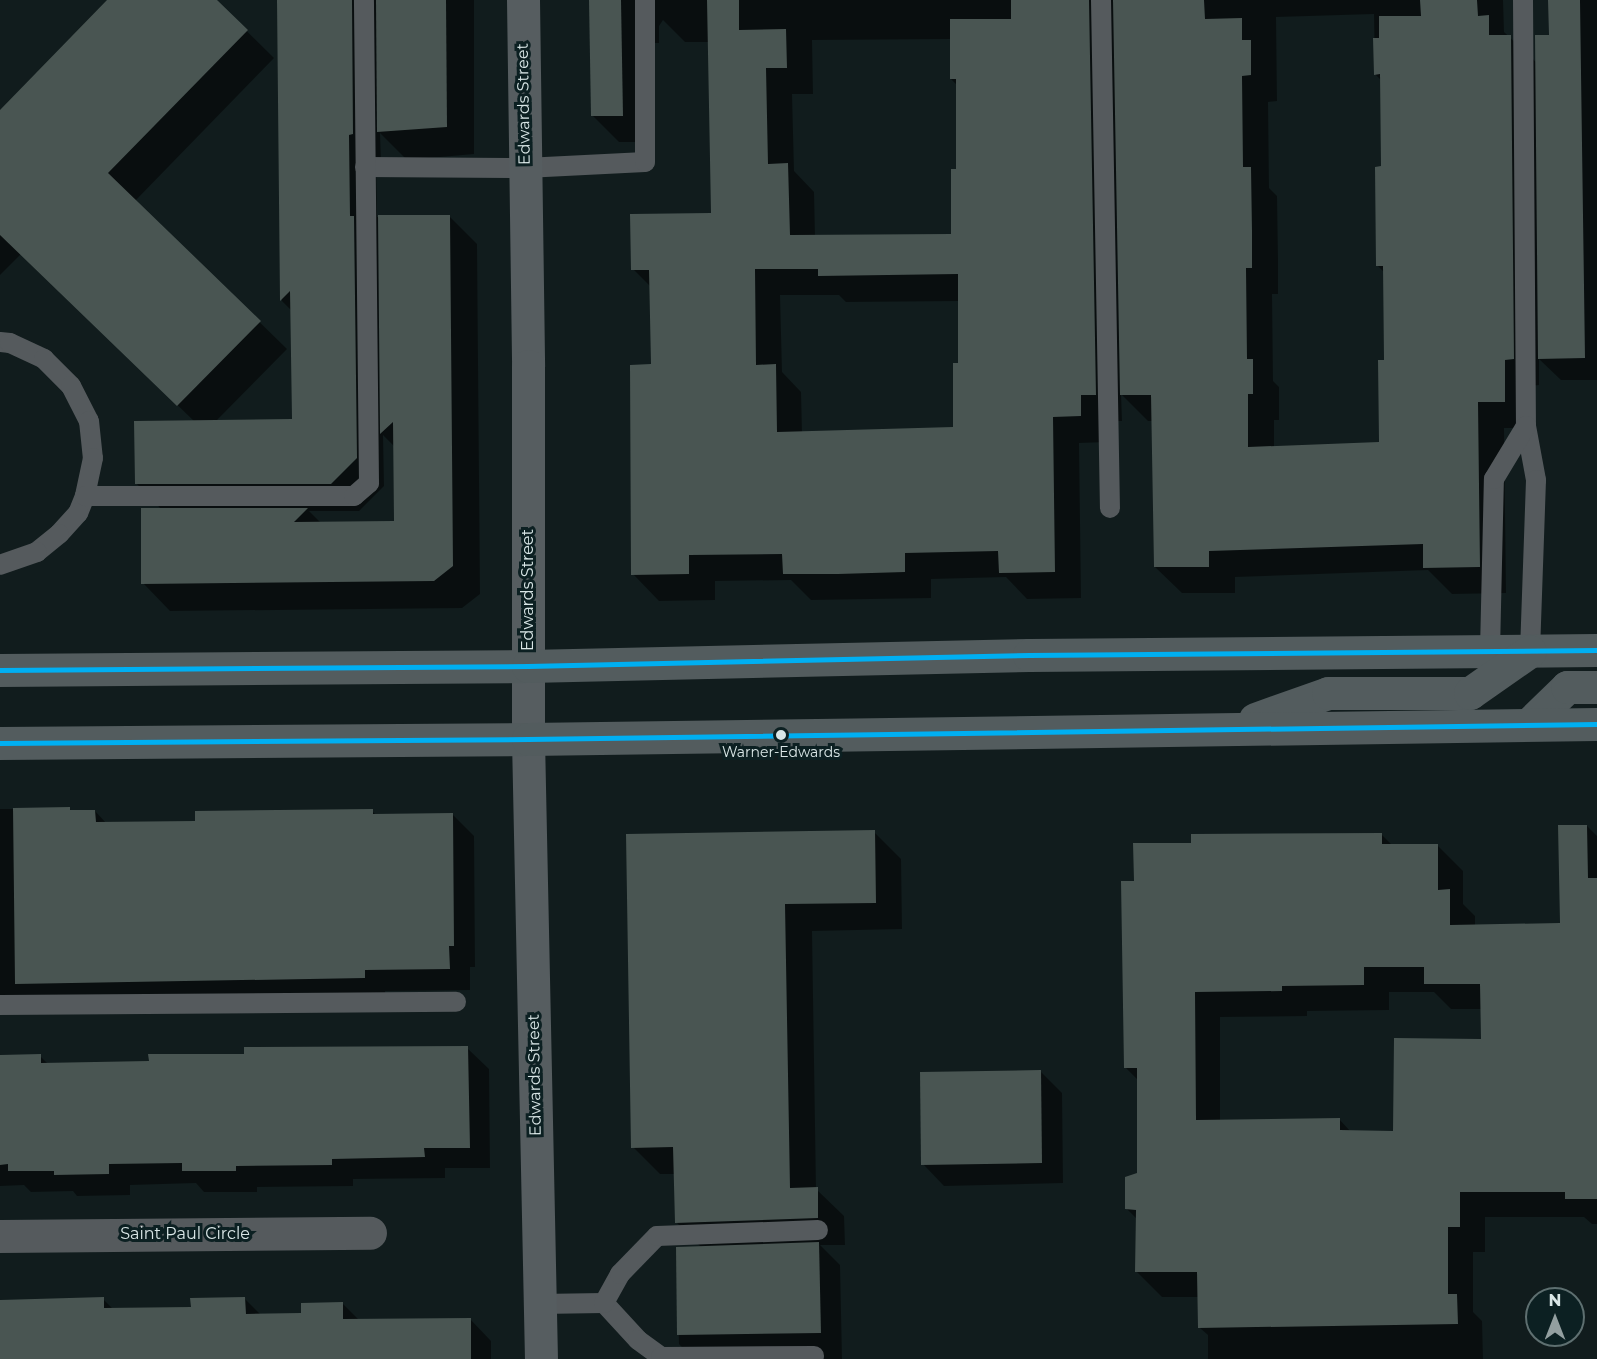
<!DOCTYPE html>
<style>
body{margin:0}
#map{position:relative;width:1597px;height:1359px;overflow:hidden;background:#111c1d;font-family:Montserrat,sans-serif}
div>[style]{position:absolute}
.shadow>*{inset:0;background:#0007}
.building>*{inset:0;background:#495552}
.service>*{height:20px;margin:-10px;padding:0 10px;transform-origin:10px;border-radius:10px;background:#555a5d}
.minor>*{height:33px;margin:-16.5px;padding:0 16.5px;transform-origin:16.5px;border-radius:16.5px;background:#555a5d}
.secondary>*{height:33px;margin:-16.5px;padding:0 16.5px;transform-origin:16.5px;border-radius:16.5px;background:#565d60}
.primary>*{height:33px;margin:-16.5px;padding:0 16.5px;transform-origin:16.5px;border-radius:16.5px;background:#535c5e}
.bus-1>*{height:4.5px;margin:-2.25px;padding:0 2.25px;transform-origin:2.25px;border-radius:2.25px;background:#00aff2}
.dots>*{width:16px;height:16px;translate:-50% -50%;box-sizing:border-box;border:3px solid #0c2022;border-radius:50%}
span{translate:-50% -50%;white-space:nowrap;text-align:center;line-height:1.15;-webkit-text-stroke:6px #0c2022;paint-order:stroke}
.bus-label{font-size:14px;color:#d9e6e6}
.street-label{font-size:16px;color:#d9e6e6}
.north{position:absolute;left:1525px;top:1287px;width:60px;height:60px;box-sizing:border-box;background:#0c2022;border:2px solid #5e6f70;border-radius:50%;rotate:0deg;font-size:16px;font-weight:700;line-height:24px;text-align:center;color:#d9e6e6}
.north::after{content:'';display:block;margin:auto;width:21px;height:27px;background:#939fa0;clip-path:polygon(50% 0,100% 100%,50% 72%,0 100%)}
</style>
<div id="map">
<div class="shadow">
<i style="clip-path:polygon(evenodd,109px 0,215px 0,274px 58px,135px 201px,287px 349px,216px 421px,294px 420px,292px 311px,282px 301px,278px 0,474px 0,474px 154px,407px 160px,380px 133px,381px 162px,376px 162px,377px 217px,449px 216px,477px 244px,480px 594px,462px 608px,170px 611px,143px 583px,162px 510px,136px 483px,195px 422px,21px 254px,0 275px,0 112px,109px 0,383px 435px,394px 446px,395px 522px,321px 523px,309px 511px,359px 511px,384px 486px,383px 435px)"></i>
<i style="clip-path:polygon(evenodd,591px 0,1503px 0,1504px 32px,1537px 63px,1550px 37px,1550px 0,1597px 0,1597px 380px,1561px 380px,1539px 359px,1539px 385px,1531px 386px,1531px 428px,1504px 428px,1506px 593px,1452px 594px,1428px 570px,1235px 577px,1235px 593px,1182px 593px,1155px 567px,1153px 421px,1148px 421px,1121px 394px,1122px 421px,1107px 421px,1107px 442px,1079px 443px,1081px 598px,1027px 599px,1006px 577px,931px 579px,931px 598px,811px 600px,791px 580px,715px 581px,715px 600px,659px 601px,633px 574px,652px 365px,651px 287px,633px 269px,712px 214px,709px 42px,685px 42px,663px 20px,659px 26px,659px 43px,647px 43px,649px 142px,619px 142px,593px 116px,591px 0,1374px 14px,1375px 74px,1381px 80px,1382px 168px,1377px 265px,1384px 272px,1385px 361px,1380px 443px,1274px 448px,1274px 420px,1279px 420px,1279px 387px,1273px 381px,1272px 294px,1278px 294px,1278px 259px,1277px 196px,1269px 188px,1268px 102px,1277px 101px,1276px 17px,1374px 14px,591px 0,951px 39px,951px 79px,957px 85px,958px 171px,952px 235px,815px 237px,814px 192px,794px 171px,792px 94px,813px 94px,812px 40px,951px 39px,591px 0,780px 295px,839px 295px,846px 302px,959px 301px,960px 364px,954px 428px,802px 433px,801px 392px,782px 372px,780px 295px)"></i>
<i style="clip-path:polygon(0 809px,69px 809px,72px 811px,95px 811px,107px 824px,197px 823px,372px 811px,376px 815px,452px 814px,474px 836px,475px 967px,470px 967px,470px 990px,385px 991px,386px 999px,0 1004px)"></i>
<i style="clip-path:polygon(evenodd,1587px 826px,1597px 836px,1597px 1224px,1592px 1224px,1584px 1217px,1485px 1217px,1485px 1252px,1473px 1252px,1473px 1312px,1482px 1321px,1483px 1359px,1208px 1359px,1208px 1335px,1200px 1328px,1199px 1297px,1162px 1297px,1137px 1272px,1137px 1219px,1127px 1209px,1138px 1174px,1138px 1080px,1126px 1068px,1135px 882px,1193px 844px,1381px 834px,1392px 845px,1437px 845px,1463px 871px,1463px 904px,1475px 916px,1475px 926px,1562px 924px,1587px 826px,1389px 992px,1434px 992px,1451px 1009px,1482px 1009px,1482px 1041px,1395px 1132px,1351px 1132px,1339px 1119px,1220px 1121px,1220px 1017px,1307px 1016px,1307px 1011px,1389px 1010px,1389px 992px)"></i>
<i style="clip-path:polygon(874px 832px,901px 859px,902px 929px,812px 931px,816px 1189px,844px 1216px,845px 1245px,820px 1245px,840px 1265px,842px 1359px,693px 1359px,679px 1344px,677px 1249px,702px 1248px,677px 1223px,676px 1174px,660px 1174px,633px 1147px,627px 836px)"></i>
<i style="clip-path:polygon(467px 1048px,489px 1069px,490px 1168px,445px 1168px,445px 1178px,353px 1179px,353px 1186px,257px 1187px,257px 1192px,204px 1192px,196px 1183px,130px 1185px,130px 1195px,77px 1196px,73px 1191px,31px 1192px,24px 1185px,0 1186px,0 1056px,40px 1056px,48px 1064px,150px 1063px,246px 1055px)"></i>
<i style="clip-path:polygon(1040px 1071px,1062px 1093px,1063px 1183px,944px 1186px,923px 1164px)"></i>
<i style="clip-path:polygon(103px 1299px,113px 1309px,192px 1308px,245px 1299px,261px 1315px,302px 1315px,343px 1304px,359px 1320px,470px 1319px,491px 1341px,491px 1359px,0 1359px,0 1311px)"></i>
</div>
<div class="building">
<i style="clip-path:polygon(107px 0,217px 0,248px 30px,108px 173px,261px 321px,177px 406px,0 235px,0 110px)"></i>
<i style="clip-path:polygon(277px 0,352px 0,353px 134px,349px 135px,350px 216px,354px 216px,357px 458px,331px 484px,135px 484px,134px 421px,292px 419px,290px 291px,280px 301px)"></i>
<i style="clip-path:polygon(376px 0,446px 0,447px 127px,377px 132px)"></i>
<i style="clip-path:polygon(589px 0,621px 0,623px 116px,591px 116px)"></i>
<i style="clip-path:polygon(evenodd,707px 0,739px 0,739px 30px,786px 29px,787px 68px,766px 68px,768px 164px,788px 163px,790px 235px,951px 234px,951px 169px,956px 169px,956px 79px,950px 79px,950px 19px,1011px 19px,1011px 0,1089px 0,1096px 395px,1081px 395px,1081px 416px,1053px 417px,1055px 572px,999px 573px,998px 551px,905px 553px,905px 572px,838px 574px,783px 574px,782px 554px,689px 555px,689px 574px,631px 575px,630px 365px,651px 364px,649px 270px,631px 270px,630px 214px,711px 213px,707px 0,755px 269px,818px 269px,818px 276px,958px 274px,958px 363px,953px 363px,953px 427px,777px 432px,776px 364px,756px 365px,755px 269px)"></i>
<i style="clip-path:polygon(1113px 0,1204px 0,1205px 19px,1242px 18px,1242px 40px,1251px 40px,1251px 75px,1242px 76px,1243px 167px,1251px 167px,1252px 232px,1252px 268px,1246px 268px,1247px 359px,1253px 359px,1253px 394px,1248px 394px,1248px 447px,1379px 442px,1378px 360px,1384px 360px,1383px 266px,1376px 266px,1375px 167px,1381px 166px,1380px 74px,1374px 75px,1373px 38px,1379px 38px,1379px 16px,1421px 16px,1420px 0,1477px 0,1478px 16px,1489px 15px,1489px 35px,1511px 35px,1514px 359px,1505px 360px,1505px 402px,1478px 402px,1480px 567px,1423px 568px,1423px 544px,1209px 551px,1209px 567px,1154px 567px,1151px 395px,1120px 395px)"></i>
<i style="clip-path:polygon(1548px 0,1580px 0,1585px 358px,1538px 359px,1535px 35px,1549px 35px)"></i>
<i style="clip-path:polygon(378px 215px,450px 215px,453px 566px,434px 581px,141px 584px,141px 508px,308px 508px,294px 522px,394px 521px,393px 422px,380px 434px)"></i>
<i style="clip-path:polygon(70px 807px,70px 810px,95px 810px,96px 822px,195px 821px,195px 811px,373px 809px,373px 814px,453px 813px,454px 946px,449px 946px,450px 969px,365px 970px,365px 978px,15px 984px,13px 808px)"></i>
<i style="clip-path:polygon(evenodd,1558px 825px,1587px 825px,1588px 878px,1597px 878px,1597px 1199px,1565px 1199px,1565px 1192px,1460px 1192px,1460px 1227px,1448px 1227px,1448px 1294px,1457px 1294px,1458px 1324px,1198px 1328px,1197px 1272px,1135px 1272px,1136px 1210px,1125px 1209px,1125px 1177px,1137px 1173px,1137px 1068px,1124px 1068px,1121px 881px,1134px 881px,1133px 843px,1191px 843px,1191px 834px,1382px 833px,1382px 844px,1438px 844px,1438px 890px,1450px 889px,1450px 925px,1560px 923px,1558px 825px,1364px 967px,1424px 967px,1424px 984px,1480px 984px,1481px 1039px,1394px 1038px,1393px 1131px,1340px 1130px,1340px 1118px,1196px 1120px,1195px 992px,1282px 991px,1282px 986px,1364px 985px,1364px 967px)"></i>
<i style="clip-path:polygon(875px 830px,876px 903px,785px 904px,790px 1188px,818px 1187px,818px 1218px,675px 1223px,673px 1147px,631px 1148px,626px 834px)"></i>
<i style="clip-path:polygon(468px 1046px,470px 1148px,424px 1148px,425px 1157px,332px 1159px,332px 1165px,236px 1166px,236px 1171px,182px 1171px,182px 1163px,109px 1164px,109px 1174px,54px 1175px,54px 1171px,8px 1171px,8px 1164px,0 1165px,0 1055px,41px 1054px,41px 1063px,149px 1061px,148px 1054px,244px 1054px,244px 1047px)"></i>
<i style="clip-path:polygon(1041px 1070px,1042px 1163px,921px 1165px,920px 1072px)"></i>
<i style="clip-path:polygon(819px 1242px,821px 1333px,677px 1335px,676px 1247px)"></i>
<i style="clip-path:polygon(104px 1297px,104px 1308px,191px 1307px,190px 1298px,245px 1297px,246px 1314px,301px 1313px,301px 1303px,343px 1302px,343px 1319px,471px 1318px,471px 1359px,0 1359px,0 1300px)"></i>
</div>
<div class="service">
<i style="left:1101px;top:0;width:508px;rotate:88.99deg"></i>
<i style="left:1523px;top:0;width:426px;rotate:89.6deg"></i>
<i style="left:1526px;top:426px;width:55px;rotate:79.5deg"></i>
<i style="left:1536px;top:480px;width:171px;rotate:92deg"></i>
<i style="left:365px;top:167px;width:160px;rotate:0.4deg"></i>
<i style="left:525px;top:168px;width:120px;rotate:-2.9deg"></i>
<i style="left:645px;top:162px;width:162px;rotate:-90deg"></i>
<i style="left:0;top:342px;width:10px;rotate:6deg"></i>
<i style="left:10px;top:343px;width:38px;rotate:25deg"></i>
<i style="left:44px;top:359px;width:38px;rotate:45deg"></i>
<i style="left:71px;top:386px;width:39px;rotate:63deg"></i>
<i style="left:89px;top:421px;width:37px;rotate:84deg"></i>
<i style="left:93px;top:458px;width:39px;rotate:102deg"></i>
<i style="left:85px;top:496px;width:18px;rotate:112deg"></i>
<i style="left:78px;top:513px;width:28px;rotate:132deg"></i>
<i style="left:59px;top:534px;width:28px;rotate:141deg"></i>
<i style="left:37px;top:552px;width:39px;rotate:161deg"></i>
<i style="left:85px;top:496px;width:269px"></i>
<i style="left:354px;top:496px;width:20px;rotate:-41deg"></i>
<i style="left:369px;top:483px;width:483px;rotate:-90.6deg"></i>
<i style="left:1490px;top:651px;width:172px;rotate:-88.7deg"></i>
<i style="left:1494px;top:479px;width:62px;rotate:-58.9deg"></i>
<i style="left:0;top:1005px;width:456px;rotate:-0.4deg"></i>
<i style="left:604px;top:1303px;width:50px;rotate:47.4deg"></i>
<i style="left:638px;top:1340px;width:29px;rotate:36deg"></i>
<i style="left:661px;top:1357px;width:153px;rotate:-0.4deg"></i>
<i style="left:540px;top:1304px;width:64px;rotate:-0.9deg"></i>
<i style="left:604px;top:1303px;width:33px;rotate:-61deg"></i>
<i style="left:620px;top:1274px;width:53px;rotate:-45.8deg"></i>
<i style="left:657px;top:1236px;width:161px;rotate:-2.1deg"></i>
</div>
<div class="minor">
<i style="left:0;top:1236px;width:370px;rotate:-0.5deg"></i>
</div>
<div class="secondary">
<i style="left:523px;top:0;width:366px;rotate:89.2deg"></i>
<i style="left:528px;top:366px;width:373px;rotate:90deg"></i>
<i style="left:528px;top:739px;width:620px;rotate:88.8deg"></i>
</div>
<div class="primary">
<i style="left:0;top:670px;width:528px;rotate:-0.43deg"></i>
<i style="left:528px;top:666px;width:501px;rotate:-1.26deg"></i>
<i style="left:1029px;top:655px;width:568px;rotate:-0.5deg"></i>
<i style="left:1255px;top:719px;width:77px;rotate:-19.6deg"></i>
<i style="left:1328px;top:693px;width:142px"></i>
<i style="left:1470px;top:693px;width:73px;rotate:-35deg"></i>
<i style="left:1529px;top:724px;width:53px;rotate:-44.2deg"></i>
<i style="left:1567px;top:687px;width:30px"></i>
<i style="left:0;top:743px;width:528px;rotate:-0.43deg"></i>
<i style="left:528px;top:739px;width:1069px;rotate:-0.8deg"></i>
</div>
<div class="bus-1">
<i style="left:0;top:670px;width:528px;rotate:-0.43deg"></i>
<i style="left:528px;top:666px;width:501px;rotate:-1.26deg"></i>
<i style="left:1029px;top:655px;width:568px;rotate:-0.5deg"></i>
<i style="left:0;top:743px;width:528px;rotate:-0.43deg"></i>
<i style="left:528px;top:739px;width:1069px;rotate:-0.8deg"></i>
</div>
<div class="dots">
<i style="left:781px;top:735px;background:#d9e6e6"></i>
</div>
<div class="bus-label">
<span style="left:781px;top:752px">Warner-Edwards</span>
</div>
<div class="street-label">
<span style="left:524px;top:104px;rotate:-91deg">Edwards Street</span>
<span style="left:528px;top:590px;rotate:-90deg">Edwards Street</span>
<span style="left:535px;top:1075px;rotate:-91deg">Edwards Street</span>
<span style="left:185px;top:1234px">Saint Paul Circle</span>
</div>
<div class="north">N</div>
</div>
